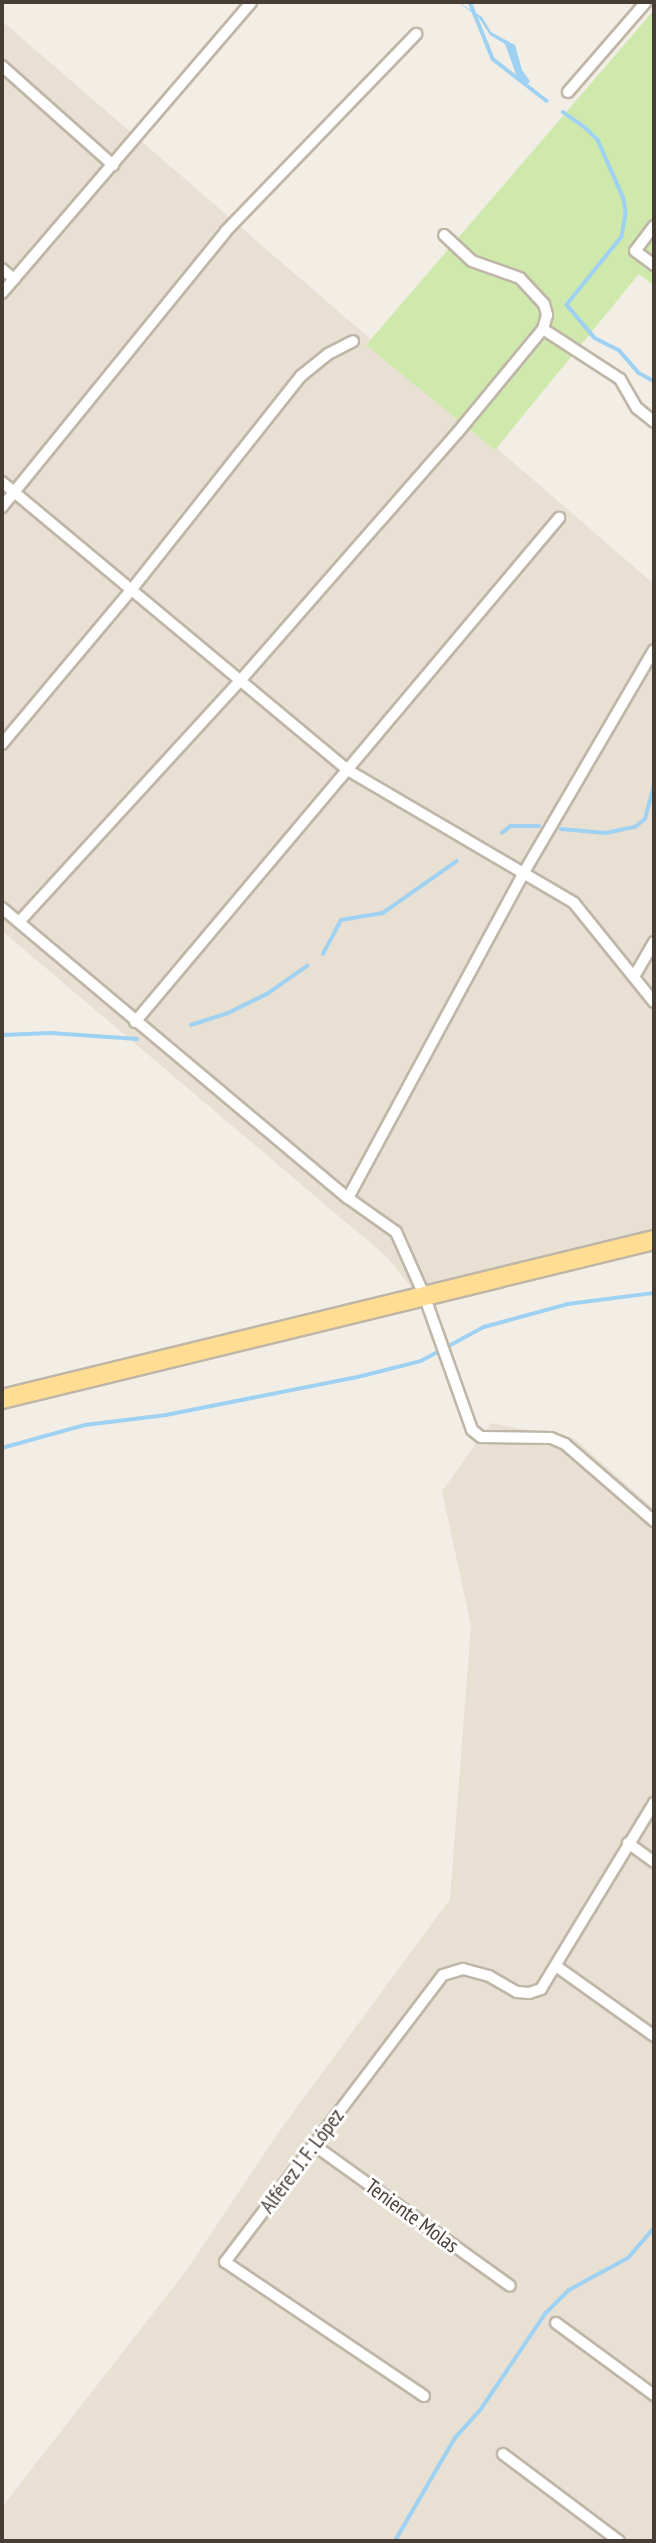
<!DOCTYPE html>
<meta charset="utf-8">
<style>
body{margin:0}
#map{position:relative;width:656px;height:2543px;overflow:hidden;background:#f3eee5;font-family:"PT Sans Narrow",sans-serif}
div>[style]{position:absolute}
.residential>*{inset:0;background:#e7e0d3}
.green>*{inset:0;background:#cfe9ac}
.water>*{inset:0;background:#9fd2f2}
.stream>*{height:3.5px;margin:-1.75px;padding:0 1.75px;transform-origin:1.75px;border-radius:1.75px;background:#9fd2f2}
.roads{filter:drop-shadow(2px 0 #bfb6a7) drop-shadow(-2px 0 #bfb6a7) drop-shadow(0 2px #bfb6a7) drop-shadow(0 -2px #bfb6a7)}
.street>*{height:10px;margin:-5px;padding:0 5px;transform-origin:5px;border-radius:5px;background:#fff}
.primary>*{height:18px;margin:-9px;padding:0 9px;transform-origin:9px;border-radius:9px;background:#ffdd92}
span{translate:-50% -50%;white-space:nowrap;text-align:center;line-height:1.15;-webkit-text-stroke:6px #fff;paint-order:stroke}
.street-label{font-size:21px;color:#463e34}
.frame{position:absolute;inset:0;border:4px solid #463e34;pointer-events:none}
</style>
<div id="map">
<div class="residential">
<i style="clip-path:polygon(2px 21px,654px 584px,654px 1244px,420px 1299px,387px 1257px,2px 931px)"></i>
<i style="clip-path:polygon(491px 1423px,575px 1439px,654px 1509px,654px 2541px,2px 2541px,2px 2507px,186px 2271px,278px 2133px,450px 1899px,471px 1626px,442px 1491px)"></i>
</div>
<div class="green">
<i style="clip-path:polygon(654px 10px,654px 286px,639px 274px,495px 450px,366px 345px)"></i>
</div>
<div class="water">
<i style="clip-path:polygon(458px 2px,482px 17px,491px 32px,515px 45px,522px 70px,530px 81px,528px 84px,517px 77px,505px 44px,490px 35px,479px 18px)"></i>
</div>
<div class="stream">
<i style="left:470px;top:2px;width:61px;rotate:68deg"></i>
<i style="left:493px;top:59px;width:68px;rotate:37.9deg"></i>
<i style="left:563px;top:112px;width:29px;rotate:35deg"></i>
<i style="left:587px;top:129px;width:16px;rotate:45deg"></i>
<i style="left:598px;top:140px;width:64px;rotate:66.2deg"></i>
<i style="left:624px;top:199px;width:15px;rotate:82deg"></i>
<i style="left:626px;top:214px;width:23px;rotate:100deg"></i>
<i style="left:622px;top:237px;width:87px;rotate:129deg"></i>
<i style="left:567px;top:305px;width:43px;rotate:49.7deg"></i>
<i style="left:595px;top:338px;width:27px;rotate:27deg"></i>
<i style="left:619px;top:350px;width:30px;rotate:49deg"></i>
<i style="left:639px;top:373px;width:17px;rotate:28deg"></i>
<i style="left:561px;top:829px;width:45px;rotate:5.1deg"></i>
<i style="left:606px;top:833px;width:30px;rotate:-12deg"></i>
<i style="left:635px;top:827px;width:13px;rotate:-39deg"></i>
<i style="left:645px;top:819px;width:35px;rotate:-75deg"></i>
<i style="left:502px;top:833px;width:11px;rotate:-38deg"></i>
<i style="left:511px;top:826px;width:28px"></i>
<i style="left:323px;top:954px;width:38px;rotate:-62deg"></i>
<i style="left:341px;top:920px;width:43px;rotate:-9.5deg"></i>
<i style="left:383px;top:913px;width:90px;rotate:-35.1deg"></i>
<i style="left:191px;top:1025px;width:39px;rotate:-18deg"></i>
<i style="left:228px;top:1013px;width:43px;rotate:-26deg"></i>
<i style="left:267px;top:994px;width:49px;rotate:-35deg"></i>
<i style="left:2px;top:1035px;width:49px;rotate:-2.3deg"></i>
<i style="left:51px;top:1033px;width:86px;rotate:4deg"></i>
<i style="left:2px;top:1448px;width:86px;rotate:-15.5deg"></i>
<i style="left:85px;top:1425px;width:82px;rotate:-7deg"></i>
<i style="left:166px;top:1415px;width:196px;rotate:-11.2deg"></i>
<i style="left:358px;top:1377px;width:65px;rotate:-14.3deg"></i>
<i style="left:421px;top:1361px;width:72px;rotate:-28.4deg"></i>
<i style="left:484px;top:1327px;width:87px;rotate:-15.3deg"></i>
<i style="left:568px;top:1304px;width:87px;rotate:-7.3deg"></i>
<i style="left:395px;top:2541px;width:119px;rotate:-59.8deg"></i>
<i style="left:455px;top:2438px;width:39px;rotate:-48deg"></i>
<i style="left:481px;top:2409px;width:115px;rotate:-56deg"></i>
<i style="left:545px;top:2314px;width:34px;rotate:-45deg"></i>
<i style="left:569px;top:2290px;width:67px;rotate:-28.5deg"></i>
<i style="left:628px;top:2258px;width:40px;rotate:-49deg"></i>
</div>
<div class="roads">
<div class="street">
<i style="left:2px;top:66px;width:149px;rotate:41.7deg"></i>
<i style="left:568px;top:92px;width:119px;rotate:-49.1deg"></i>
<i style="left:654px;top:226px;width:31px;rotate:127deg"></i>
<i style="left:635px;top:251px;width:24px;rotate:36deg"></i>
<i style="left:2px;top:269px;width:16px;rotate:40deg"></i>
<i style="left:2px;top:293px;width:383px;rotate:-49.4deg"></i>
<i style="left:543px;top:329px;width:92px;rotate:33deg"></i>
<i style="left:620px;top:379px;width:34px;rotate:60deg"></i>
<i style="left:637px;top:408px;width:22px;rotate:39deg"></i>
<i style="left:2px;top:482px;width:448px;rotate:39.8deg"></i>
<i style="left:346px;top:769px;width:264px;rotate:30.4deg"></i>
<i style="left:574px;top:903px;width:127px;rotate:51.1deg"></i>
<i style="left:2px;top:507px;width:355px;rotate:-50.9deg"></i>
<i style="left:226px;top:231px;width:274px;rotate:-46deg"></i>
<i style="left:2px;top:744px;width:202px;rotate:-50deg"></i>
<i style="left:132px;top:589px;width:272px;rotate:-51.6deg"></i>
<i style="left:301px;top:376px;width:35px;rotate:-39deg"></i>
<i style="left:328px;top:354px;width:28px;rotate:-27deg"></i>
<i style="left:2px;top:908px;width:451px;rotate:40deg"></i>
<i style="left:348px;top:1198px;width:59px;rotate:35.3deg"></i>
<i style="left:396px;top:1232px;width:69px;rotate:66deg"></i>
<i style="left:424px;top:1295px;width:143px;rotate:70.4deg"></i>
<i style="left:472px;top:1430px;width:11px;rotate:38deg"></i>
<i style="left:481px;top:1437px;width:70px;rotate:0.8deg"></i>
<i style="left:551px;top:1438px;width:15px;rotate:23deg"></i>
<i style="left:565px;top:1444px;width:118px;rotate:40.9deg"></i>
<i style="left:19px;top:922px;width:326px;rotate:-47.5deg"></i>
<i style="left:239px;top:682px;width:332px;rotate:-48.8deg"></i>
<i style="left:458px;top:432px;width:134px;rotate:-50.5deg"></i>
<i style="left:543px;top:329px;width:15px;rotate:-74deg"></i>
<i style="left:547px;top:315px;width:11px;rotate:-105deg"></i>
<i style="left:544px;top:304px;width:35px;rotate:-133deg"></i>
<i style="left:520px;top:278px;width:51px;rotate:-160.5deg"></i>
<i style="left:472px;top:261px;width:38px;rotate:-137deg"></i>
<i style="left:635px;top:975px;width:38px;rotate:-60deg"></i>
<i style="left:135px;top:1022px;width:659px;rotate:-49.93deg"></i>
<i style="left:348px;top:1198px;width:368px;rotate:-61.6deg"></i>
<i style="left:523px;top:874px;width:259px;rotate:-59.7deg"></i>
<i style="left:628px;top:1843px;width:32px;rotate:36deg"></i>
<i style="left:556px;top:1966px;width:120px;rotate:35.5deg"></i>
<i style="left:314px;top:2145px;width:241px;rotate:35.7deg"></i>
<i style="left:556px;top:2323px;width:122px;rotate:36.3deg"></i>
<i style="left:424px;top:2396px;width:240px;rotate:-146deg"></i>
<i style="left:225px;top:2262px;width:360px;rotate:-52.8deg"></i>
<i style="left:443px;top:1975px;width:21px;rotate:-17deg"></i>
<i style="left:463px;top:1969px;width:27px;rotate:15deg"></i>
<i style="left:489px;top:1976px;width:32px;rotate:30deg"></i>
<i style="left:517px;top:1992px;width:12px;rotate:5deg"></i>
<i style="left:529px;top:1993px;width:13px;rotate:-18deg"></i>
<i style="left:541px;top:1989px;width:218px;rotate:-58.7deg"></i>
<i style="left:503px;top:2454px;width:145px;rotate:36.9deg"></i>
</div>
<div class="primary">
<i style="left:2px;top:1399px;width:671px;rotate:-13.7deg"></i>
</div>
</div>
<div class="street-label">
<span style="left:302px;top:2161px;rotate:-53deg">Alférez J. F. López</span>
<span style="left:412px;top:2216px;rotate:36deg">Teniente Molas</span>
</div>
<div class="frame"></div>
</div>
